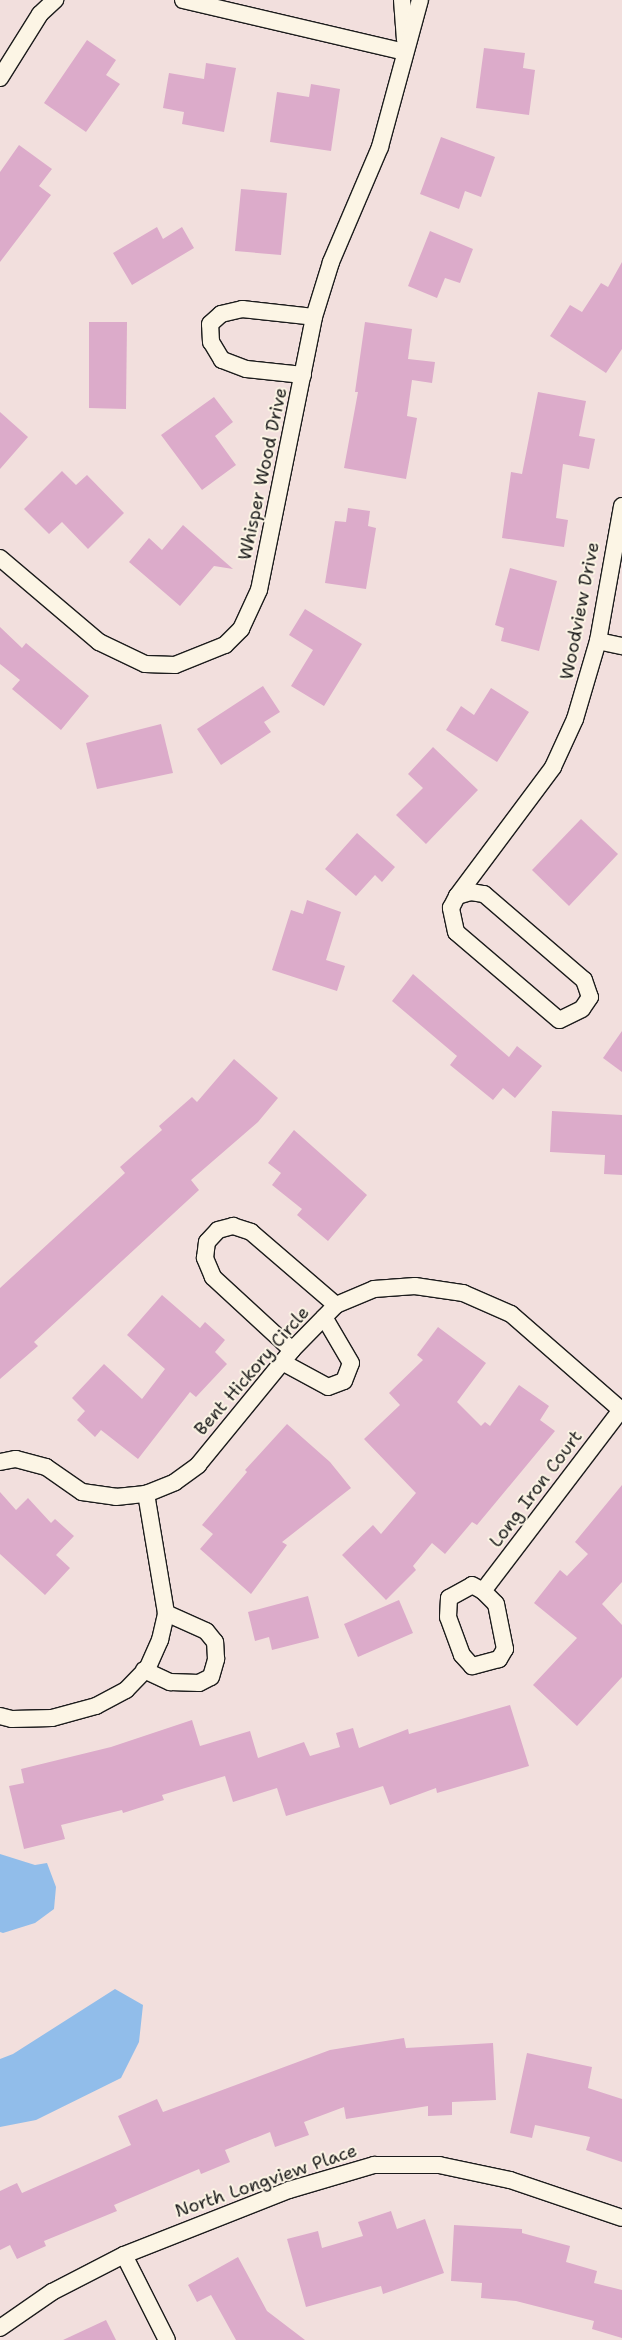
<!DOCTYPE html>
<style>
body{margin:0}
#map{position:relative;width:622px;height:2340px;overflow:hidden;background:#f2dfdd;font-family:"Shantell Sans",sans-serif}
div>[style]{position:absolute}
.water>*{inset:0;background:#91bdea}
.building>*{inset:0;background:#dcabca}
.roads{filter:drop-shadow(1px 0 #1c1c1c) drop-shadow(-1px 0 #1c1c1c) drop-shadow(0 1px #1c1c1c) drop-shadow(0 -1px #1c1c1c)}
.minor>*{height:16px;margin:-8px;padding:0 8px;transform-origin:8px;border-radius:8px;background:#fcf5e5}
span{translate:-50% -50%;white-space:nowrap;text-align:center;line-height:1.15;-webkit-text-stroke:4px #fcf5e5;paint-order:stroke}
.street-label{font-size:18px;color:#1c1c1c}
</style>
<div id="map">
<div class="water">
<i style="clip-path:polygon(0 1854px,35px 1865px,47px 1863px,56px 1887px,54px 1909px,35px 1923px,3px 1933px,0 1932px)"></i>
<i style="clip-path:polygon(115px 1989px,143px 2005px,139px 2042px,121px 2078px,36px 2120px,0 2127px,0 2059px,13px 2054px)"></i>
</div>
<div class="building">
<i style="clip-path:polygon(87px 40px,116px 60px,106px 75px,120px 84px,86px 132px,44px 103px)"></i>
<i style="clip-path:polygon(484px 48px,525px 53px,523px 68px,535px 70px,529px 115px,476px 108px)"></i>
<i style="clip-path:polygon(206px 63px,236px 68px,224px 132px,182px 124px,184px 112px,163px 108px,169px 73px,204px 79px)"></i>
<i style="clip-path:polygon(311px 84px,340px 89px,331px 151px,270px 142px,277px 92px,309px 97px)"></i>
<i style="clip-path:polygon(441px 137px,495px 157px,481px 197px,465px 191px,459px 209px,420px 194px)"></i>
<i style="clip-path:polygon(19px 145px,52px 169px,39px 186px,51px 195px,0 262px,0 172px)"></i>
<i style="clip-path:polygon(241px 189px,287px 193px,281px 255px,235px 251px)"></i>
<i style="clip-path:polygon(157px 227px,163px 239px,182px 227px,194px 248px,132px 285px,113px 253px)"></i>
<i style="clip-path:polygon(430px 231px,473px 249px,460px 283px,445px 278px,437px 298px,408px 286px)"></i>
<i style="clip-path:polygon(622px 262px,622px 349px,606px 373px,550px 336px,570px 305px,582px 312px,601px 283px,608px 287px)"></i>
<i style="clip-path:polygon(89px 322px,127px 322px,126px 409px,89px 408px)"></i>
<i style="clip-path:polygon(365px 322px,412px 329px,408px 359px,435px 362px,432px 383px,412px 380px,407px 416px,417px 418px,406px 479px,344px 468px,358px 392px,355px 392px)"></i>
<i style="clip-path:polygon(538px 392px,586px 401px,579px 436px,595px 439px,589px 469px,563px 464px,556px 518px,568px 520px,564px 547px,502px 538px,511px 472px,522px 474px)"></i>
<i style="clip-path:polygon(214px 397px,233px 422px,215px 436px,236px 465px,202px 490px,161px 435px)"></i>
<i style="clip-path:polygon(0 412px,28px 437px,0 469px)"></i>
<i style="clip-path:polygon(62px 471px,76px 485px,87px 475px,124px 513px,88px 549px,62px 522px,49px 534px,24px 509px)"></i>
<i style="clip-path:polygon(348px 508px,370px 511px,368px 526px,376px 528px,366px 589px,325px 583px,335px 521px,346px 522px)"></i>
<i style="clip-path:polygon(183px 525px,233px 569px,214px 566px,180px 606px,129px 562px,149px 538px,162px 550px)"></i>
<i style="clip-path:polygon(510px 568px,557px 581px,539px 651px,501px 641px,504px 628px,495px 625px)"></i>
<i style="clip-path:polygon(305px 609px,362px 644px,324px 706px,291px 686px,313px 650px,289px 635px)"></i>
<i style="clip-path:polygon(0 627px,22px 648px,26px 643px,89px 696px,61px 730px,12px 689px,20px 680px,0 664px)"></i>
<i style="clip-path:polygon(263px 686px,280px 712px,264px 722px,271px 732px,221px 765px,197px 729px)"></i>
<i style="clip-path:polygon(491px 688px,529px 712px,497px 762px,446px 730px,461px 706px,474px 715px)"></i>
<i style="clip-path:polygon(161px 724px,173px 773px,97px 789px,86px 743px)"></i>
<i style="clip-path:polygon(433px 747px,478px 790px,426px 844px,396px 815px,423px 788px,408px 774px)"></i>
<i style="clip-path:polygon(581px 819px,618px 854px,569px 906px,532px 870px)"></i>
<i style="clip-path:polygon(357px 833px,395px 867px,382px 882px,375px 875px,356px 896px,325px 869px)"></i>
<i style="clip-path:polygon(307px 900px,341px 912px,326px 960px,345px 966px,337px 991px,272px 970px,291px 910px,303px 914px)"></i>
<i style="clip-path:polygon(413px 974px,509px 1057px,517px 1046px,542px 1066px,515px 1098px,503px 1088px,493px 1100px,450px 1065px,457px 1056px,392px 1001px)"></i>
<i style="clip-path:polygon(622px 1031px,622px 1072px,603px 1058px)"></i>
<i style="clip-path:polygon(234px 1059px,278px 1098px,258px 1122px,191px 1180px,199px 1190px,34px 1342px,38px 1346px,0 1379px,0 1288px,125px 1173px,120px 1167px,162px 1130px,159px 1126px,192px 1097px,197px 1102px)"></i>
<i style="clip-path:polygon(552px 1111px,622px 1115px,622px 1175px,604px 1174px,605px 1155px,550px 1152px)"></i>
<i style="clip-path:polygon(294px 1130px,367px 1195px,328px 1241px,297px 1215px,302px 1209px,272px 1185px,281px 1173px,268px 1163px)"></i>
<i style="clip-path:polygon(162px 1295px,200px 1328px,205px 1322px,225px 1340px,215px 1352px,227px 1364px,196px 1397px,190px 1392px,138px 1459px,101px 1430px,95px 1437px,77px 1420px,85px 1411px,72px 1398px,104px 1364px,142px 1399px,165px 1369px,127px 1335px)"></i>
<i style="clip-path:polygon(438px 1327px,486px 1363px,457px 1402px,481px 1426px,485px 1422px,490px 1426px,519px 1385px,549px 1406px,540px 1420px,555px 1431px,477px 1525px,472px 1522px,445px 1554px,432px 1543px,413px 1566px,416px 1570px,386px 1600px,342px 1555px,373px 1525px,381px 1534px,416px 1493px,364px 1439px,400px 1405px,389px 1393px,423px 1360px,417px 1355px)"></i>
<i style="clip-path:polygon(287px 1424px,330px 1462px,351px 1488px,282px 1542px,287px 1545px,251px 1594px,200px 1549px,213px 1534px,202px 1525px,247px 1472px,245px 1470px)"></i>
<i style="clip-path:polygon(622px 1485px,622px 1582px,602px 1604px,622px 1625px,622px 1677px,577px 1726px,533px 1685px,577px 1638px,534px 1603px,560px 1570px,567px 1576px,588px 1554px,575px 1542px)"></i>
<i style="clip-path:polygon(0 1492px,16px 1510px,28px 1498px,51px 1523px,55px 1519px,74px 1536px,56px 1555px,70px 1568px,45px 1595px,0 1554px)"></i>
<i style="clip-path:polygon(308px 1596px,319px 1638px,272px 1650px,269px 1637px,255px 1641px,248px 1612px)"></i>
<i style="clip-path:polygon(399px 1600px,413px 1633px,358px 1657px,344px 1624px)"></i>
<i style="clip-path:polygon(510px 1705px,529px 1766px,437px 1793px,436px 1788px,390px 1805px,383px 1786px,286px 1816px,277px 1788px,233px 1802px,225px 1776px,162px 1795px,164px 1800px,123px 1813px,122px 1810px,61px 1825px,65px 1839px,24px 1849px,9px 1786px,24px 1783px,21px 1769px,111px 1747px,192px 1720px,200px 1746px,250px 1731px,258px 1758px,304px 1742px,310px 1756px,340px 1747px,336px 1733px,353px 1728px,359px 1748px,408px 1729px,409px 1734px)"></i>
<i style="clip-path:polygon(404px 2038px,406px 2048px,493px 2043px,496px 2100px,452px 2102px,452px 2115px,428px 2116px,428px 2106px,346px 2119px,344px 2107px,304px 2122px,309px 2135px,275px 2147px,270px 2132px,225px 2150px,230px 2162px,201px 2174px,199px 2169px,114px 2205px,117px 2211px,44px 2241px,46px 2246px,17px 2259px,10px 2245px,0 2250px,0 2191px,17px 2183px,22px 2193px,131px 2145px,118px 2116px,157px 2099px,163px 2112px,330px 2050px)"></i>
<i style="clip-path:polygon(527px 2053px,592px 2067px,588px 2088px,622px 2099px,622px 2162px,586px 2150px,590px 2137px,535px 2125px,532px 2138px,510px 2133px)"></i>
<i style="clip-path:polygon(391px 2211px,397px 2229px,425px 2219px,444px 2273px,383px 2294px,381px 2286px,306px 2307px,287px 2239px,318px 2231px,322px 2248px,363px 2236px,358px 2222px)"></i>
<i style="clip-path:polygon(454px 2225px,522px 2229px,522px 2233px,570px 2246px,566px 2262px,597px 2271px,594px 2283px,622px 2290px,622px 2338px,592px 2329px,594px 2321px,516px 2301px,481px 2298px,482px 2283px,451px 2281px)"></i>
<i style="clip-path:polygon(238px 2257px,267px 2311px,305px 2340px,236px 2340px,211px 2295px,197px 2302px,188px 2285px)"></i>
<i style="clip-path:polygon(106px 2320px,116px 2340px,63px 2340px)"></i>
</div>
<div class="roads">
<div class="minor">
<i style="left:183px;top:0;width:228px;rotate:13.2deg"></i>
<i style="left:402px;top:0;width:40px;rotate:85.7deg"></i>
<i style="left:0;top:78px;width:75px;rotate:-58deg"></i>
<i style="left:40px;top:14px;width:21px;rotate:-43deg"></i>
<i style="left:303px;top:375px;width:57px;rotate:-174deg"></i>
<i style="left:246px;top:369px;width:26px;rotate:-159deg"></i>
<i style="left:222px;top:360px;width:21px;rotate:-121deg"></i>
<i style="left:211px;top:342px;width:18px;rotate:-93deg"></i>
<i style="left:210px;top:324px;width:15px;rotate:-42deg"></i>
<i style="left:221px;top:314px;width:22px;rotate:-13deg"></i>
<i style="left:242px;top:309px;width:72px;rotate:6.3deg"></i>
<i style="left:0;top:558px;width:130px;rotate:40.3deg"></i>
<i style="left:99px;top:642px;width:51px;rotate:25.6deg"></i>
<i style="left:145px;top:664px;width:30px;rotate:2deg"></i>
<i style="left:175px;top:665px;width:54px;rotate:-21.8deg"></i>
<i style="left:225px;top:645px;width:23px;rotate:-45deg"></i>
<i style="left:241px;top:629px;width:43px;rotate:-65.2deg"></i>
<i style="left:259px;top:590px;width:278px;rotate:-78.6deg"></i>
<i style="left:314px;top:317px;width:58px;rotate:-72.8deg"></i>
<i style="left:331px;top:262px;width:125px;rotate:-66.9deg"></i>
<i style="left:380px;top:147px;width:152px;rotate:-74.8deg"></i>
<i style="left:598px;top:641px;width:25px;rotate:12deg"></i>
<i style="left:457px;top:896px;width:15px;rotate:-16deg"></i>
<i style="left:471px;top:892px;width:13px;rotate:9deg"></i>
<i style="left:484px;top:894px;width:132px;rotate:40.7deg"></i>
<i style="left:584px;top:980px;width:18px;rotate:71deg"></i>
<i style="left:590px;top:997px;width:14px;rotate:124deg"></i>
<i style="left:582px;top:1009px;width:25px;rotate:154deg"></i>
<i style="left:559px;top:1020px;width:135px;rotate:-139.5deg"></i>
<i style="left:456px;top:932px;width:25px;rotate:-102deg"></i>
<i style="left:451px;top:908px;width:13px;rotate:-63deg"></i>
<i style="left:457px;top:896px;width:161px;rotate:-53.3deg"></i>
<i style="left:553px;top:767px;width:53px;rotate:-65.4deg"></i>
<i style="left:575px;top:719px;width:81px;rotate:-73.6deg"></i>
<i style="left:598px;top:641px;width:137px;rotate:-79.9deg"></i>
<i style="left:292px;top:1350px;width:108px;rotate:-137.3deg"></i>
<i style="left:213px;top:1277px;width:21px;rotate:-113deg"></i>
<i style="left:205px;top:1258px;width:16px;rotate:-83deg"></i>
<i style="left:207px;top:1242px;width:16px;rotate:-47deg"></i>
<i style="left:218px;top:1230px;width:16px;rotate:-15deg"></i>
<i style="left:233px;top:1226px;width:19px;rotate:18deg"></i>
<i style="left:251px;top:1232px;width:112px;rotate:40.7deg"></i>
<i style="left:282px;top:1362px;width:52px;rotate:28.5deg"></i>
<i style="left:328px;top:1387px;width:17px;rotate:-21deg"></i>
<i style="left:344px;top:1381px;width:19px;rotate:-69deg"></i>
<i style="left:351px;top:1363px;width:53px;rotate:-120.4deg"></i>
<i style="left:0;top:1462px;width:16px;rotate:-11deg"></i>
<i style="left:16px;top:1459px;width:31px;rotate:15deg"></i>
<i style="left:46px;top:1467px;width:44px;rotate:34.8deg"></i>
<i style="left:82px;top:1492px;width:34px;rotate:8deg"></i>
<i style="left:116px;top:1497px;width:30px;rotate:-6deg"></i>
<i style="left:146px;top:1494px;width:31px;rotate:-22deg"></i>
<i style="left:175px;top:1482px;width:29px;rotate:-36deg"></i>
<i style="left:198px;top:1465px;width:149px;rotate:-50.7deg"></i>
<i style="left:292px;top:1350px;width:63px;rotate:-45.6deg"></i>
<i style="left:336px;top:1305px;width:41px;rotate:-22.8deg"></i>
<i style="left:374px;top:1289px;width:41px;rotate:-4.2deg"></i>
<i style="left:415px;top:1286px;width:49px;rotate:8.3deg"></i>
<i style="left:463px;top:1293px;width:52px;rotate:23.6deg"></i>
<i style="left:511px;top:1314px;width:147px;rotate:41.1deg"></i>
<i style="left:483px;top:1591px;width:18px;rotate:45deg"></i>
<i style="left:496px;top:1604px;width:46px;rotate:78.7deg"></i>
<i style="left:505px;top:1649px;width:12px;rotate:121deg"></i>
<i style="left:499px;top:1659px;width:28px;rotate:165deg"></i>
<i style="left:472px;top:1666px;width:15px;rotate:-132deg"></i>
<i style="left:462px;top:1655px;width:40px;rotate:-110.2deg"></i>
<i style="left:448px;top:1617px;width:19px;rotate:-87deg"></i>
<i style="left:449px;top:1598px;width:26px;rotate:-29deg"></i>
<i style="left:472px;top:1585px;width:13px;rotate:29deg"></i>
<i style="left:483px;top:1591px;width:228px;rotate:-52.7deg"></i>
<i style="left:144px;top:1670px;width:29px;rotate:25deg"></i>
<i style="left:170px;top:1682px;width:29px;rotate:2deg"></i>
<i style="left:199px;top:1683px;width:13px;rotate:-27deg"></i>
<i style="left:211px;top:1677px;width:19px;rotate:-74deg"></i>
<i style="left:216px;top:1659px;width:17px;rotate:-93deg"></i>
<i style="left:215px;top:1642px;width:14px;rotate:-129deg"></i>
<i style="left:206px;top:1631px;width:44px;rotate:-155.8deg"></i>
<i style="left:0;top:1716px;width:12px;rotate:14deg"></i>
<i style="left:12px;top:1719px;width:40px;rotate:-1.4deg"></i>
<i style="left:52px;top:1718px;width:46px;rotate:-15.3deg"></i>
<i style="left:96px;top:1706px;width:34px;rotate:-28deg"></i>
<i style="left:126px;top:1690px;width:32px;rotate:-46deg"></i>
<i style="left:148px;top:1667px;width:30px;rotate:-66deg"></i>
<i style="left:160px;top:1640px;width:28px;rotate:-77deg"></i>
<i style="left:166px;top:1613px;width:121px;rotate:-99.5deg"></i>
<i style="left:124px;top:2255px;width:95px;rotate:63.2deg"></i>
<i style="left:0;top:2328px;width:63px;rotate:-34.7deg"></i>
<i style="left:52px;top:2292px;width:81px;rotate:-27.2deg"></i>
<i style="left:124px;top:2255px;width:177px;rotate:-21.5deg"></i>
<i style="left:289px;top:2190px;width:89px;rotate:-16.4deg"></i>
<i style="left:374px;top:2165px;width:65px"></i>
<i style="left:439px;top:2165px;width:73px;rotate:11.9deg"></i>
<i style="left:510px;top:2180px;width:118px;rotate:18.7deg"></i>
</div>
</div>
<div class="street-label">
<span style="left:263px;top:474px;rotate:-78deg">Whisper Wood Drive</span>
<span style="left:580px;top:611px;rotate:-79deg">Woodview Drive</span>
<span style="left:252px;top:1371px;rotate:-49deg">Bent Hickory Circle</span>
<span style="left:536px;top:1489px;rotate:-53deg">Long Iron Court</span>
<span style="left:266px;top:2181px;rotate:-19deg">North Longview Place</span>
</div>
</div>
